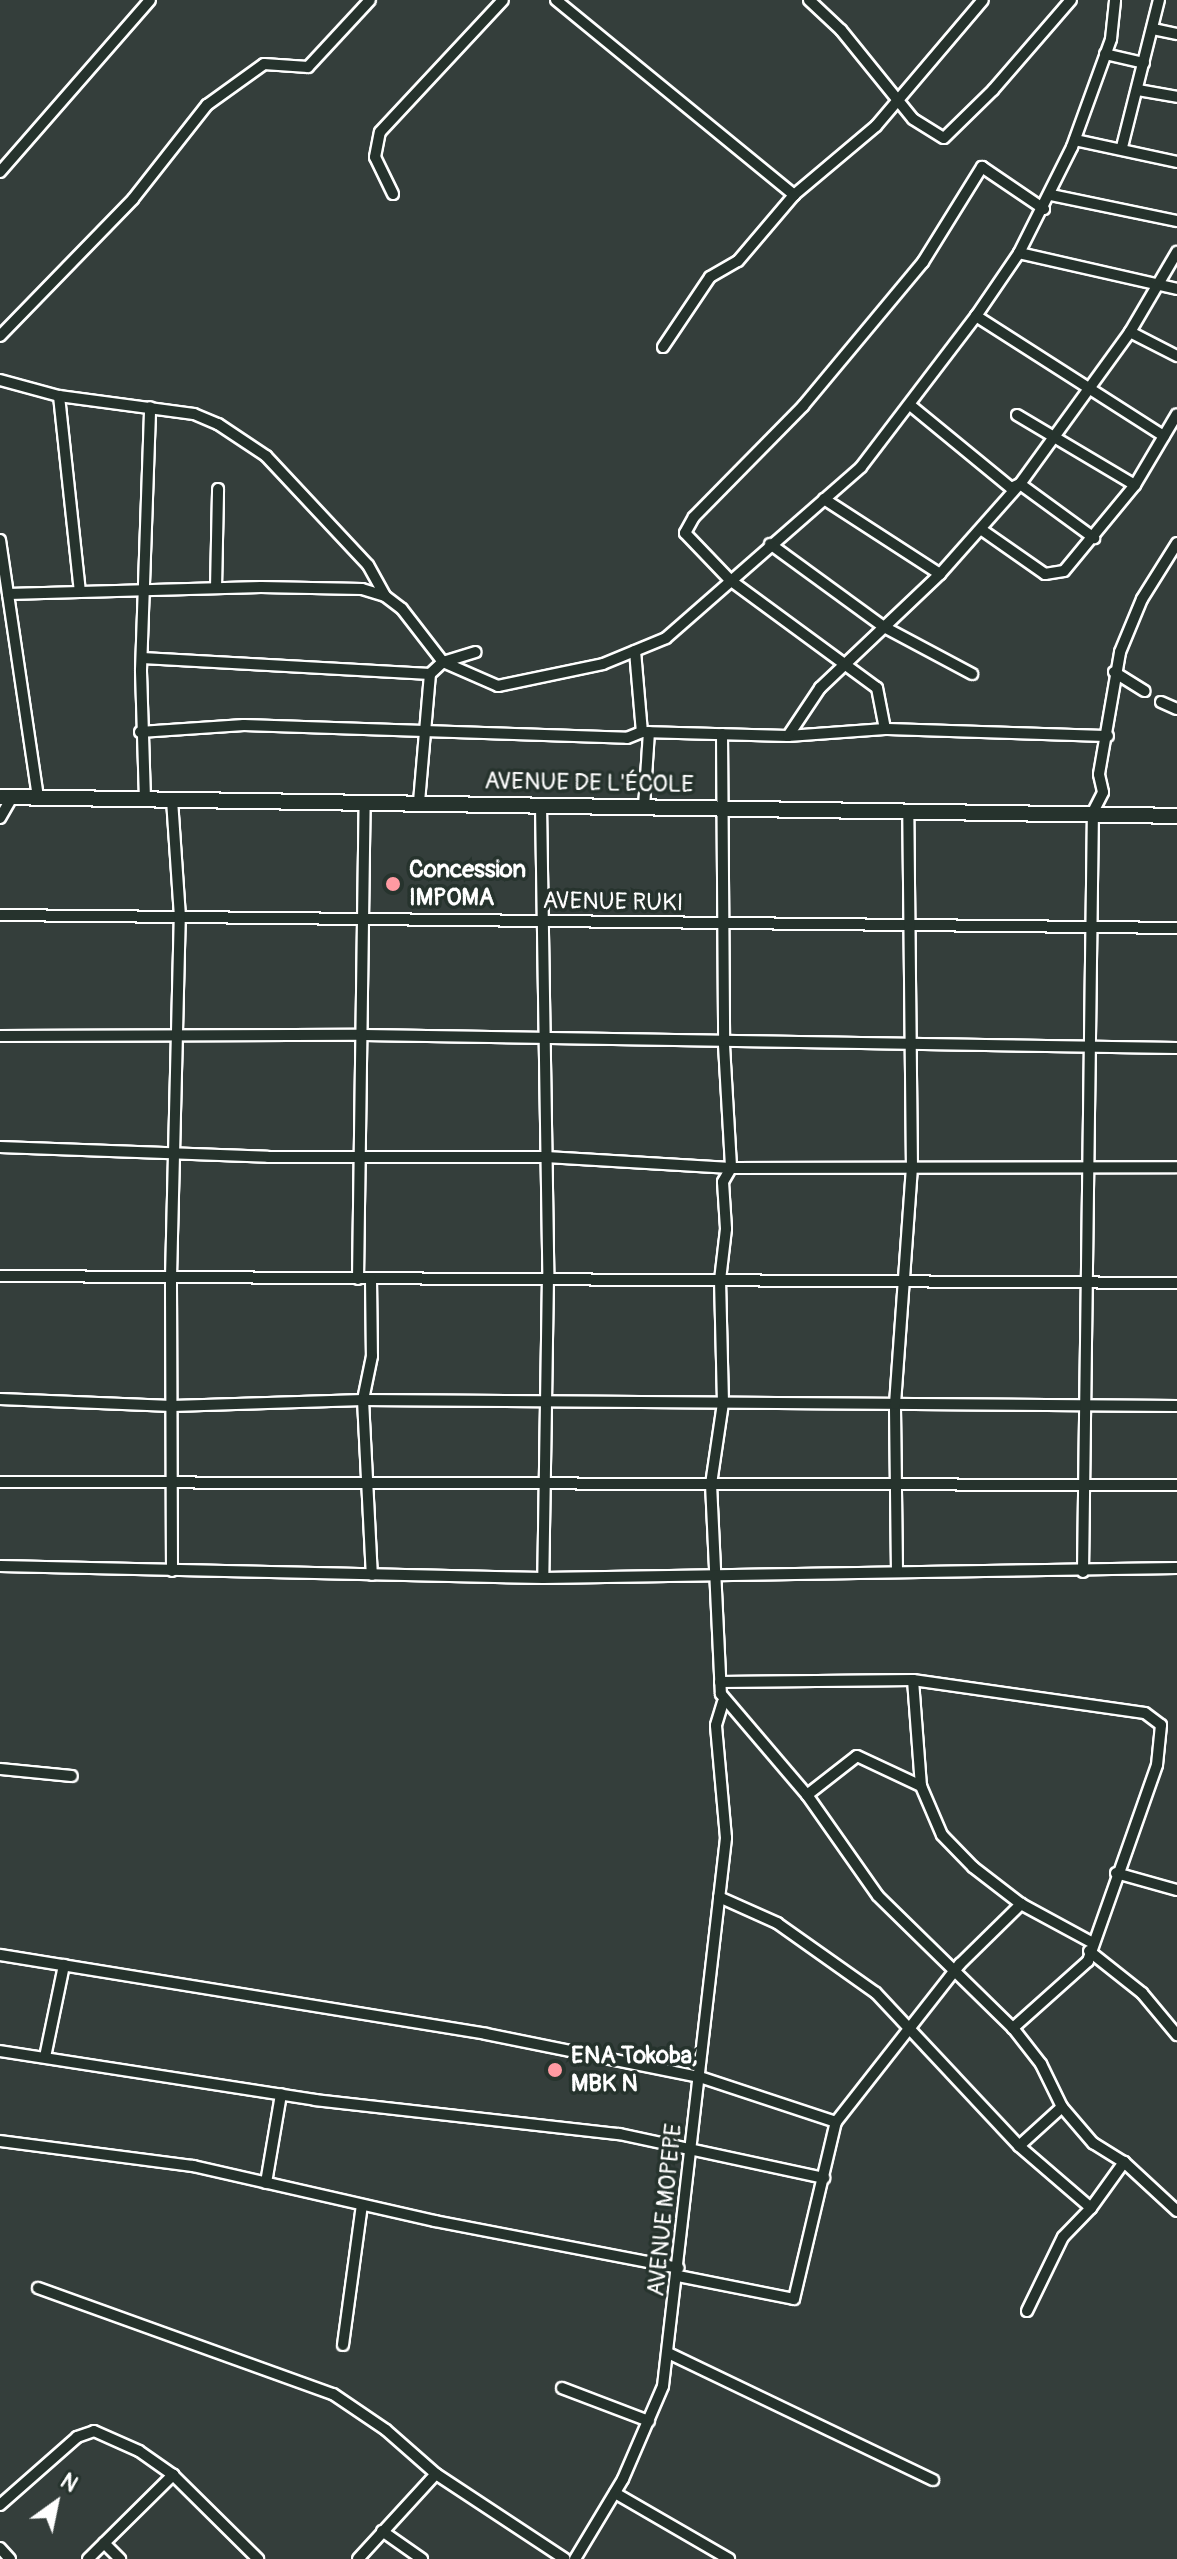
<!DOCTYPE html>
<meta charset="utf-8">
<style>
body{margin:0}
#map{position:relative;width:1177px;height:2559px;overflow:hidden;background:#343e3b;font-family:Pangolin,sans-serif}
div>[style]{position:absolute}
.roads{filter:drop-shadow(2px 0 #fff) drop-shadow(-2px 0 #fff) drop-shadow(0 2px #fff) drop-shadow(0 -2px #fff)}
.street>*{height:10px;margin:-5px;padding:0 5px;transform-origin:5px;border-radius:5px;background:#26332d}
.secondary>*{height:14px;margin:-7px;padding:0 7px;transform-origin:7px;border-radius:7px;background:#26332d}
.dots>*{width:22px;height:22px;translate:-50% -50%;box-sizing:border-box;border:4px solid #26332d;border-radius:50%}
span{translate:-50% -50%;white-space:nowrap;text-align:center;line-height:1.15;-webkit-text-stroke:7px #26332d;paint-order:stroke}
.street-label{font-size:24px;color:#fff}
.poi-label{font-size:24px;color:#fff;font-weight:700}
.left{translate:0 -50%;text-align:left}
.north{position:absolute;left:16px;top:2463px;width:80px;height:80px;-webkit-text-stroke:6px #26332d;paint-order:stroke;rotate:33deg;font-size:22px;font-weight:700;line-height:32px;text-align:center;color:#fff}
.north::after{content:'';display:block;margin:auto;width:28px;height:36px;background:#fff;clip-path:polygon(50% 0,100% 100%,50% 72%,0 100%)}
</style>
<div id="map">
<div class="roads">
<div class="street">
<i style="left:556px;top:0;width:308px;rotate:39.3deg"></i>
<i style="left:794px;top:195px;width:107px;rotate:-40.1deg"></i>
<i style="left:876px;top:126px;width:165px;rotate:-49.7deg"></i>
<i style="left:809px;top:0;width:44px;rotate:43.2deg"></i>
<i style="left:841px;top:30px;width:114px;rotate:51deg"></i>
<i style="left:913px;top:119px;width:36px;rotate:32deg"></i>
<i style="left:944px;top:138px;width:69px;rotate:-44.4deg"></i>
<i style="left:993px;top:90px;width:119px;rotate:-49.1deg"></i>
<i style="left:1153px;top:29px;width:25px;rotate:12deg"></i>
<i style="left:1105px;top:54px;width:40px;rotate:13deg"></i>
<i style="left:1138px;top:90px;width:40px;rotate:10deg"></i>
<i style="left:1075px;top:140px;width:104px;rotate:12.2deg"></i>
<i style="left:1122px;top:147px;width:152px;rotate:-75.9deg"></i>
<i style="left:0;top:172px;width:228px;rotate:-48.9deg"></i>
<i style="left:393px;top:194px;width:41px;rotate:-115.9deg"></i>
<i style="left:375px;top:157px;width:25px;rotate:-79deg"></i>
<i style="left:380px;top:132px;width:180px;rotate:-47deg"></i>
<i style="left:1051px;top:195px;width:129px;rotate:11.7deg"></i>
<i style="left:1019px;top:253px;width:162px;rotate:12.8deg"></i>
<i style="left:976px;top:316px;width:223px;rotate:32.6deg"></i>
<i style="left:1130px;top:332px;width:53px;rotate:27.1deg"></i>
<i style="left:0;top:336px;width:191px;rotate:-45.8deg"></i>
<i style="left:133px;top:199px;width:120px;rotate:-51.8deg"></i>
<i style="left:207px;top:105px;width:70px;rotate:-35.7deg"></i>
<i style="left:264px;top:64px;width:44px;rotate:3.9deg"></i>
<i style="left:308px;top:67px;width:91px;rotate:-47.2deg"></i>
<i style="left:663px;top:347px;width:84px;rotate:-56.1deg"></i>
<i style="left:710px;top:277px;width:32px;rotate:-30deg"></i>
<i style="left:738px;top:261px;width:87px;rotate:-49.7deg"></i>
<i style="left:0;top:380px;width:61px;rotate:15.2deg"></i>
<i style="left:59px;top:396px;width:136px;rotate:7.6deg"></i>
<i style="left:194px;top:414px;width:26px;rotate:23deg"></i>
<i style="left:218px;top:424px;width:58px;rotate:33.7deg"></i>
<i style="left:266px;top:456px;width:149px;rotate:46.9deg"></i>
<i style="left:368px;top:565px;width:35px;rotate:61deg"></i>
<i style="left:59px;top:396px;width:196px;rotate:83.9deg"></i>
<i style="left:910px;top:405px;width:131px;rotate:39.4deg"></i>
<i style="left:1011px;top:488px;width:10px;rotate:-24deg"></i>
<i style="left:1020px;top:484px;width:92px;rotate:36.1deg"></i>
<i style="left:1017px;top:415px;width:137px;rotate:30.7deg"></i>
<i style="left:824px;top:499px;width:138px;rotate:32.9deg"></i>
<i style="left:982px;top:530px;width:77px;rotate:34.9deg"></i>
<i style="left:1045px;top:574px;width:19px;rotate:-9deg"></i>
<i style="left:1064px;top:571px;width:112px;rotate:-50.5deg"></i>
<i style="left:1135px;top:485px;width:82px;rotate:-59.4deg"></i>
<i style="left:0;top:540px;width:260px;rotate:81.6deg"></i>
<i style="left:770px;top:544px;width:141px;rotate:36.1deg"></i>
<i style="left:884px;top:627px;width:100px;rotate:28.1deg"></i>
<i style="left:216px;top:588px;width:99px;rotate:-88.8deg"></i>
<i style="left:8px;top:594px;width:253px;rotate:-1.6deg"></i>
<i style="left:261px;top:587px;width:101px;rotate:1.1deg"></i>
<i style="left:362px;top:589px;width:24px;rotate:17deg"></i>
<i style="left:385px;top:596px;width:21px;rotate:37deg"></i>
<i style="left:402px;top:609px;width:67px;rotate:52.3deg"></i>
<i style="left:443px;top:662px;width:60px;rotate:23.6deg"></i>
<i style="left:498px;top:686px;width:107px;rotate:-11.8deg"></i>
<i style="left:603px;top:664px;width:68px;rotate:-22.4deg"></i>
<i style="left:666px;top:638px;width:259px;rotate:-41.2deg"></i>
<i style="left:861px;top:467px;width:190px;rotate:-52.7deg"></i>
<i style="left:976px;top:316px;width:76px;rotate:-55.7deg"></i>
<i style="left:1019px;top:253px;width:119px;rotate:-63.4deg"></i>
<i style="left:1072px;top:147px;width:115px;rotate:-70.1deg"></i>
<i style="left:1111px;top:39px;width:39px;rotate:-84deg"></i>
<i style="left:635px;top:651px;width:81px;rotate:85.1deg"></i>
<i style="left:642px;top:732px;width:146px;rotate:1.6deg"></i>
<i style="left:788px;top:736px;width:97px;rotate:-4.1deg"></i>
<i style="left:885px;top:729px;width:42px;rotate:-101deg"></i>
<i style="left:877px;top:688px;width:182px;rotate:-143.7deg"></i>
<i style="left:730px;top:580px;width:65px;rotate:-133.8deg"></i>
<i style="left:685px;top:533px;width:18px;rotate:-61deg"></i>
<i style="left:694px;top:517px;width:156px;rotate:-45.5deg"></i>
<i style="left:803px;top:406px;width:187px;rotate:-50.2deg"></i>
<i style="left:923px;top:262px;width:112px;rotate:-58.2deg"></i>
<i style="left:982px;top:167px;width:75px;rotate:34.1deg"></i>
<i style="left:143px;top:658px;width:287px;rotate:3.2deg"></i>
<i style="left:1114px;top:672px;width:36px;rotate:32deg"></i>
<i style="left:1161px;top:702px;width:17px;rotate:24deg"></i>
<i style="left:885px;top:729px;width:223px;rotate:1.8deg"></i>
<i style="left:140px;top:732px;width:104px;rotate:-3.9deg"></i>
<i style="left:244px;top:725px;width:383px;rotate:1.9deg"></i>
<i style="left:627px;top:738px;width:16px;rotate:-22deg"></i>
<i style="left:722px;top:734px;width:311px;rotate:89.6deg"></i>
<i style="left:724px;top:1045px;width:123px;rotate:86.7deg"></i>
<i style="left:731px;top:1168px;width:16px;rotate:120deg"></i>
<i style="left:723px;top:1182px;width:47px;rotate:86.3deg"></i>
<i style="left:726px;top:1229px;width:51px;rotate:96.7deg"></i>
<i style="left:720px;top:1280px;width:123px;rotate:88.6deg"></i>
<i style="left:723px;top:1403px;width:82px;rotate:98.4deg"></i>
<i style="left:711px;top:1484px;width:210px;rotate:87.3deg"></i>
<i style="left:721px;top:1694px;width:133px;rotate:49.6deg"></i>
<i style="left:807px;top:1795px;width:123px;rotate:54.9deg"></i>
<i style="left:878px;top:1896px;width:189px;rotate:44.4deg"></i>
<i style="left:1013px;top:2028px;width:46px;rotate:52.1deg"></i>
<i style="left:1041px;top:2064px;width:48px;rotate:64deg"></i>
<i style="left:1062px;top:2107px;width:48px;rotate:49.3deg"></i>
<i style="left:1093px;top:2143px;width:36px;rotate:32deg"></i>
<i style="left:1124px;top:2162px;width:72px;rotate:42.8deg"></i>
<i style="left:788px;top:736px;width:58px;rotate:-56.3deg"></i>
<i style="left:820px;top:688px;width:166px;rotate:-43.5deg"></i>
<i style="left:940px;top:574px;width:120px;rotate:-48.4deg"></i>
<i style="left:1020px;top:484px;width:188px;rotate:-54.1deg"></i>
<i style="left:1130px;top:332px;width:93px;rotate:-59.6deg"></i>
<i style="left:145px;top:799px;width:129px;rotate:-91.8deg"></i>
<i style="left:141px;top:670px;width:263px;rotate:-88deg"></i>
<i style="left:419px;top:802px;width:128px;rotate:-85.1deg"></i>
<i style="left:430px;top:674px;width:18px;rotate:-43deg"></i>
<i style="left:443px;top:662px;width:34px;rotate:-17deg"></i>
<i style="left:541px;top:805px;width:471px;rotate:89.1deg"></i>
<i style="left:548px;top:1276px;width:302px;rotate:90.9deg"></i>
<i style="left:644px;top:807px;width:75px;rotate:-86.2deg"></i>
<i style="left:0;top:818px;width:24px;rotate:-60deg"></i>
<i style="left:0;top:915px;width:1177px;rotate:0.63deg"></i>
<i style="left:0;top:1036px;width:364px;rotate:-0.2deg"></i>
<i style="left:364px;top:1035px;width:813px;rotate:0.92deg"></i>
<i style="left:0;top:1147px;width:268px;rotate:2.1deg"></i>
<i style="left:268px;top:1157px;width:278px"></i>
<i style="left:546px;top:1157px;width:185px;rotate:3.4deg"></i>
<i style="left:731px;top:1168px;width:446px;rotate:-0.1deg"></i>
<i style="left:0;top:1276px;width:1177px;rotate:0.34deg"></i>
<i style="left:358px;top:1279px;width:476px;rotate:-89.2deg"></i>
<i style="left:371px;top:1279px;width:77px;rotate:89.3deg"></i>
<i style="left:372px;top:1356px;width:45px;rotate:101.6deg"></i>
<i style="left:363px;top:1400px;width:175px;rotate:87.1deg"></i>
<i style="left:0;top:1399px;width:172px;rotate:2.3deg"></i>
<i style="left:172px;top:1406px;width:191px;rotate:-1.8deg"></i>
<i style="left:363px;top:1400px;width:814px;rotate:0.42deg"></i>
<i style="left:0;top:1482px;width:1177px;rotate:0.15deg"></i>
<i style="left:0;top:1566px;width:543px;rotate:1.27deg"></i>
<i style="left:543px;top:1578px;width:634px;rotate:-0.9deg"></i>
<i style="left:172px;top:1571px;width:294px;rotate:-90.2deg"></i>
<i style="left:171px;top:1277px;width:360px;rotate:-88.6deg"></i>
<i style="left:180px;top:917px;width:116px;rotate:-93.9deg"></i>
<i style="left:897px;top:1572px;width:168px;rotate:-90.7deg"></i>
<i style="left:895px;top:1404px;width:236px;rotate:-85.9deg"></i>
<i style="left:912px;top:1169px;width:359px;rotate:-90.6deg"></i>
<i style="left:1083px;top:1572px;width:760px;rotate:-89.25deg"></i>
<i style="left:1093px;top:812px;width:22px;rotate:-63deg"></i>
<i style="left:1103px;top:792px;width:18px;rotate:-103deg"></i>
<i style="left:1099px;top:774px;width:124px;rotate:-80.2deg"></i>
<i style="left:1120px;top:652px;width:57px;rotate:-67.5deg"></i>
<i style="left:1142px;top:599px;width:66px;rotate:-58deg"></i>
<i style="left:913px;top:1680px;width:106px;rotate:85.7deg"></i>
<i style="left:921px;top:1786px;width:53px;rotate:66.8deg"></i>
<i style="left:942px;top:1835px;width:45px;rotate:45.9deg"></i>
<i style="left:973px;top:1867px;width:61px;rotate:37.6deg"></i>
<i style="left:1021px;top:1904px;width:80px;rotate:28.5deg"></i>
<i style="left:720px;top:1682px;width:193px;rotate:-0.6deg"></i>
<i style="left:913px;top:1680px;width:234px;rotate:8.1deg"></i>
<i style="left:1145px;top:1713px;width:20px;rotate:37deg"></i>
<i style="left:1161px;top:1725px;width:40px;rotate:95.7deg"></i>
<i style="left:1157px;top:1765px;width:208px;rotate:109.4deg"></i>
<i style="left:1088px;top:1961px;width:101px;rotate:138.2deg"></i>
<i style="left:0;top:1769px;width:72px;rotate:5.6deg"></i>
<i style="left:807px;top:1795px;width:63px;rotate:-38deg"></i>
<i style="left:857px;top:1756px;width:71px;rotate:25.1deg"></i>
<i style="left:1116px;top:1873px;width:63px;rotate:15.6deg"></i>
<i style="left:719px;top:1897px;width:64px;rotate:24.1deg"></i>
<i style="left:777px;top:1923px;width:121px;rotate:35.3deg"></i>
<i style="left:876px;top:1993px;width:209px;rotate:46.9deg"></i>
<i style="left:1019px;top:2146px;width:95px;rotate:40.7deg"></i>
<i style="left:1089px;top:1951px;width:68px;rotate:38.4deg"></i>
<i style="left:1142px;top:1993px;width:55px;rotate:50.2deg"></i>
<i style="left:0;top:1955px;width:492px;rotate:9.2deg"></i>
<i style="left:486px;top:2034px;width:218px;rotate:11.4deg"></i>
<i style="left:700px;top:2077px;width:143px;rotate:18.3deg"></i>
<i style="left:836px;top:2122px;width:201px;rotate:-51.9deg"></i>
<i style="left:960px;top:1964px;width:86px;rotate:-44.5deg"></i>
<i style="left:0;top:2051px;width:319px;rotate:8.8deg"></i>
<i style="left:315px;top:2100px;width:306px;rotate:6.4deg"></i>
<i style="left:619px;top:2134px;width:210px;rotate:12.1deg"></i>
<i style="left:45px;top:2057px;width:94px;rotate:-78.3deg"></i>
<i style="left:0;top:2141px;width:195px;rotate:7.4deg"></i>
<i style="left:193px;top:2166px;width:248px;rotate:12.8deg"></i>
<i style="left:435px;top:2221px;width:248px;rotate:10.9deg"></i>
<i style="left:1019px;top:2146px;width:58px;rotate:-42.2deg"></i>
<i style="left:266px;top:2183px;width:90px;rotate:-80.4deg"></i>
<i style="left:678px;top:2276px;width:118px;rotate:11.2deg"></i>
<i style="left:794px;top:2299px;width:182px;rotate:-76.7deg"></i>
<i style="left:38px;top:2288px;width:313px;rotate:19.8deg"></i>
<i style="left:333px;top:2394px;width:64px;rotate:34.2deg"></i>
<i style="left:386px;top:2430px;width:67px;rotate:41.3deg"></i>
<i style="left:436px;top:2474px;width:154px;rotate:33.4deg"></i>
<i style="left:1027px;top:2311px;width:82px;rotate:-64.1deg"></i>
<i style="left:1063px;top:2237px;width:40px;rotate:-46deg"></i>
<i style="left:1091px;top:2208px;width:57px;rotate:-54.3deg"></i>
<i style="left:343px;top:2345px;width:141px;rotate:-82.3deg"></i>
<i style="left:668px;top:2353px;width:294px;rotate:25.6deg"></i>
<i style="left:562px;top:2388px;width:93px;rotate:20.8deg"></i>
<i style="left:615px;top:2493px;width:132px;rotate:30.1deg"></i>
<i style="left:0;top:2505px;width:103px;rotate:-41.4deg"></i>
<i style="left:77px;top:2437px;width:18px;rotate:-19deg"></i>
<i style="left:94px;top:2431px;width:49px;rotate:24deg"></i>
<i style="left:139px;top:2451px;width:42px;rotate:35.2deg"></i>
<i style="left:173px;top:2475px;width:120px;rotate:44.7deg"></i>
<i style="left:382px;top:2531px;width:49px;rotate:35deg"></i>
<i style="left:104px;top:2543px;width:23px;rotate:45deg"></i>
<i style="left:0;top:2548px;width:15px;rotate:48deg"></i>
<i style="left:88px;top:2559px;width:120px;rotate:-44.7deg"></i>
<i style="left:358px;top:2559px;width:115px;rotate:-47.5deg"></i>
<i style="left:575px;top:2559px;width:93px;rotate:-59deg"></i>
<i style="left:623px;top:2479px;width:101px;rotate:-66.7deg"></i>
<i style="left:663px;top:2386px;width:552px;rotate:-83.44deg"></i>
<i style="left:726px;top:1838px;width:113px;rotate:-95.1deg"></i>
<i style="left:716px;top:1725px;width:24px;rotate:-73deg"></i>
</div>
<div class="secondary">
<i style="left:0;top:797px;width:1177px;rotate:0.92deg"></i>
</div>
</div>
<div class="dots">
<i style="left:393px;top:884px;background:#ff9aa2"></i>
<i style="left:555px;top:2070px;background:#ff9aa2"></i>
</div>
<div class="street-label">
<span style="left:589px;top:783px;rotate:1deg">AVENUE DE L'ÉCOLE</span>
<span style="left:613px;top:902px;rotate:1deg">AVENUE RUKI</span>
<span style="left:665px;top:2210px;rotate:-84deg">AVENUE MOPEPE</span>
</div>
<div class="poi-label">
<span class="left" style="left:409px;top:884px">Concession<br>IMPOMA</span>
<span class="left" style="left:571px;top:2070px">ENA Tokoba,<br>MBK N</span>
</div>
<div class="north">N</div>
</div>
